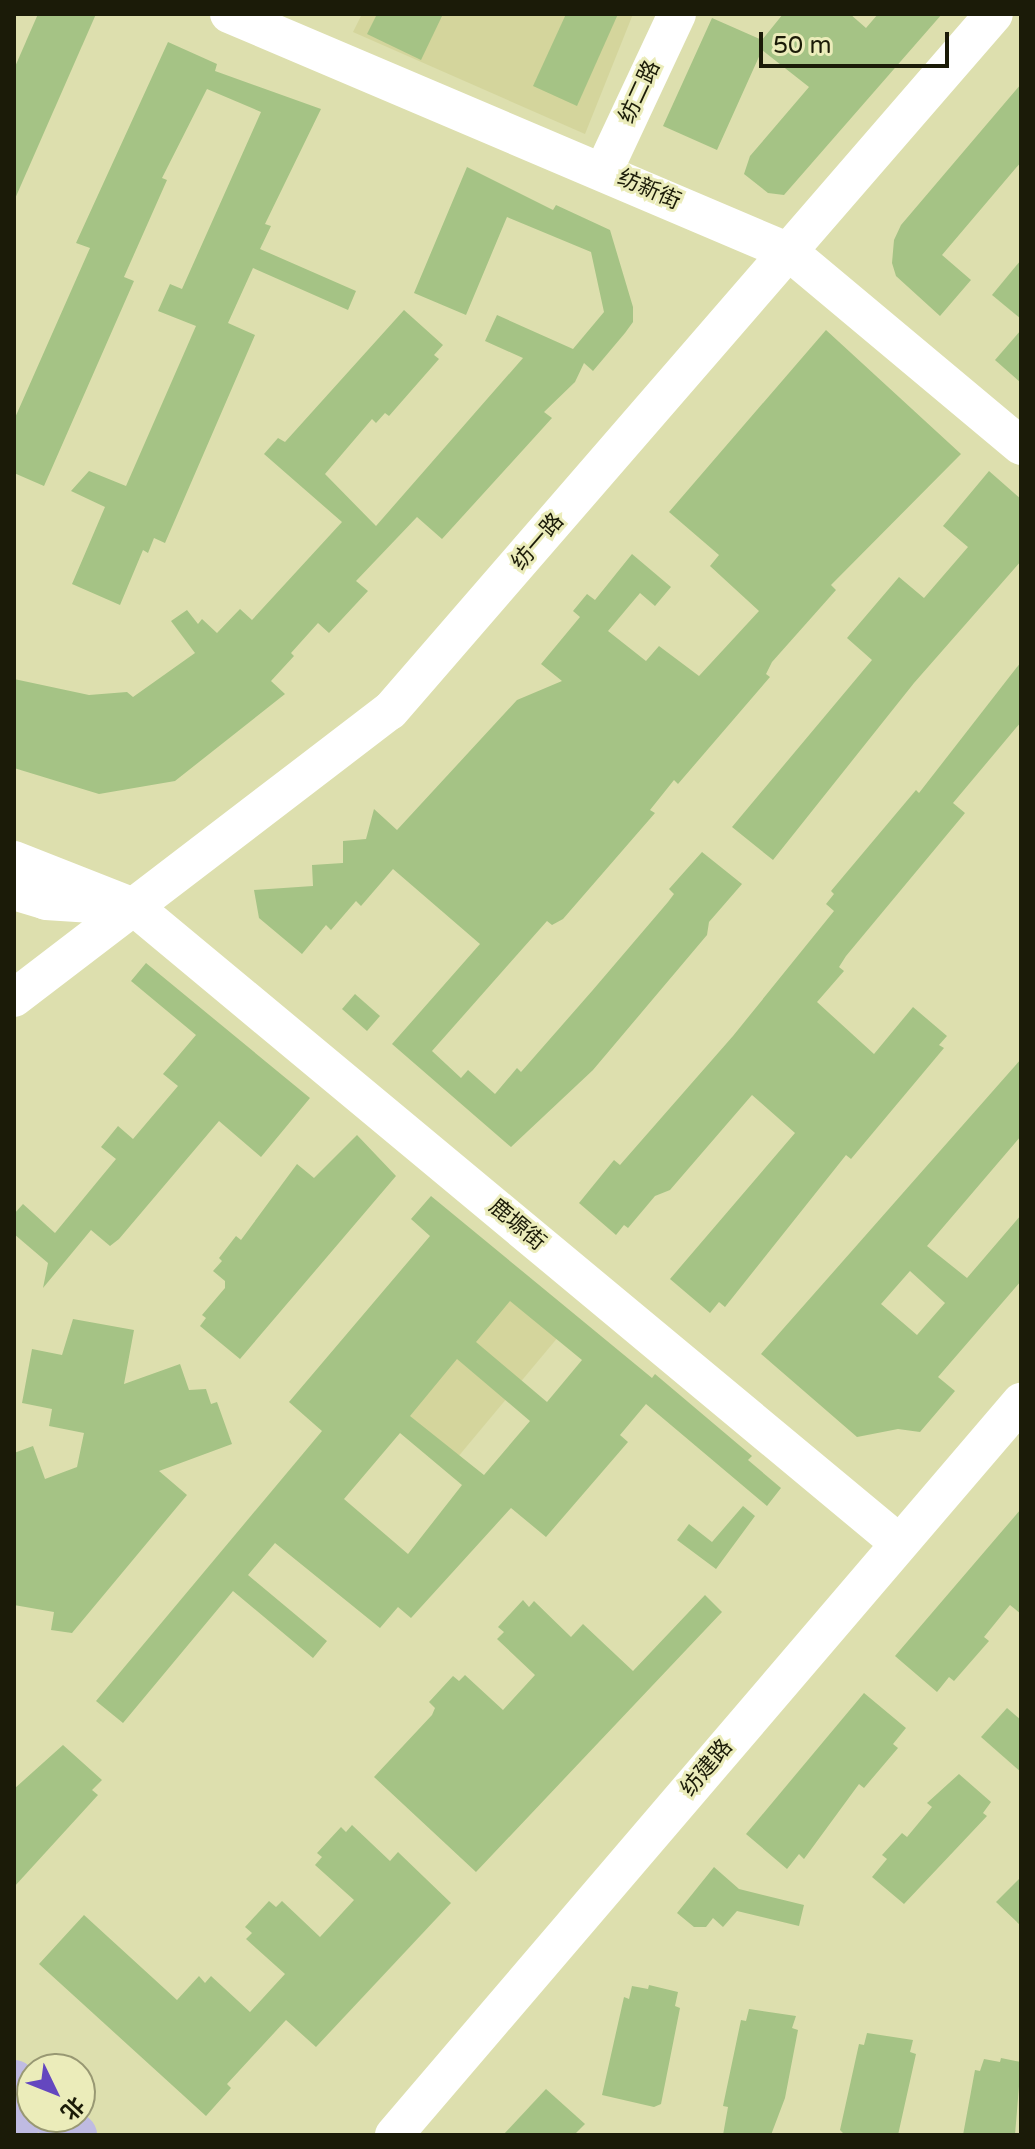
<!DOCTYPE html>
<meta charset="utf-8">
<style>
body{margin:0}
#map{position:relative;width:1035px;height:2149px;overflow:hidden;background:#dddfae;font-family:"Varela Round","Noto Sans SC",sans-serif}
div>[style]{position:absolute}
.built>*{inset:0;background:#d4d59c}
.building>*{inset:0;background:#a5c385}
.minor>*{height:38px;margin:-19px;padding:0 19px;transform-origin:19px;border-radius:19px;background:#fff}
.major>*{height:44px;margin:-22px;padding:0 22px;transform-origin:22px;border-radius:22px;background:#bfbbe2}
span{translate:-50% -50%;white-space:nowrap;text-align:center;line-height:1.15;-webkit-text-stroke:6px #ebecba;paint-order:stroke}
.street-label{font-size:22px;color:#1b1b08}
.frame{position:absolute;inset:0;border:16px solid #1b1b08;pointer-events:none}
.north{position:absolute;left:16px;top:2053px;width:80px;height:80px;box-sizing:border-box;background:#ebecba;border:2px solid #989873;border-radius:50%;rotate:133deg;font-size:22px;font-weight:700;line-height:32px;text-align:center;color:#1b1b08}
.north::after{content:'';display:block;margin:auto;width:28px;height:36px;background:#6447bf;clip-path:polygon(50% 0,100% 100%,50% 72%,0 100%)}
.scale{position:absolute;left:759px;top:32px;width:190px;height:36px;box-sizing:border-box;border:4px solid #1b1b08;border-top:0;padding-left:10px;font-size:24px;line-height:28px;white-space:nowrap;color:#1b1b08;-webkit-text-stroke:6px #ebecba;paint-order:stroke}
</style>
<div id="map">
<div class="built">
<i style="clip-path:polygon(362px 14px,633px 14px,585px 134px,353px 32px)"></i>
<i style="clip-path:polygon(497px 1264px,569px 1324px,447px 1470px,375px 1403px)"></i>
</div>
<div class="building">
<i style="clip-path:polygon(38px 14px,96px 14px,14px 201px,14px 69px)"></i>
<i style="clip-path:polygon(377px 14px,443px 14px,421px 60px,367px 34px)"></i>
<i style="clip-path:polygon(566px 14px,618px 14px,577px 106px,533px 86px)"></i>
<i style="clip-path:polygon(783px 14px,850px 14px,866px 28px,878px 14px,942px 14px,784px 195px,768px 193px,744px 174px,750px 156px,809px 87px,762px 50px,717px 150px,663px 126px,712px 18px,762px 40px)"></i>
<i style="clip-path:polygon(168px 42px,217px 64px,215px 71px,321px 109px,265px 224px,271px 226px,260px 249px,356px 291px,348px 310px,253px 268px,228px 323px,255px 335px,165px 543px,154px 538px,148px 553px,143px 550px,120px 605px,72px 584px,105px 507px,71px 491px,89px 471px,126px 486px,196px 326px,158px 311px,170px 284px,182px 289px,261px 112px,207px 89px,162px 178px,167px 180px,124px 277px,134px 281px,44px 486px,14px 473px,14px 420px,90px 248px,76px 243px)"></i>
<i style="clip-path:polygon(1021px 84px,1021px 162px,942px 255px,971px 280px,940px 316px,896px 276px,892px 263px,894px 240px,901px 225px)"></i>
<i style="clip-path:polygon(467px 167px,553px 210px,556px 205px,610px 230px,633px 307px,633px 322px,625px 333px,593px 371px,584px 363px,575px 382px,544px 412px,552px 418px,442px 539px,417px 517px,356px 581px,368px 591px,329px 633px,318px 623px,291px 653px,294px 656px,271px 681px,285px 694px,175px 781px,99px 794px,14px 768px,14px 679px,89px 695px,127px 692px,133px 697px,195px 653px,171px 621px,187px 610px,198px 624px,202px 619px,217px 633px,240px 609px,252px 620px,342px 522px,264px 454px,278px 438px,285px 442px,404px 310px,443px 345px,434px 355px,439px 359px,389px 416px,385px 413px,376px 423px,372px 419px,325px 474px,376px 526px,523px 358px,485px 341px,497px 315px,573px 349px,604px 312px,591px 252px,507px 217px,466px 315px,414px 293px)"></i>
<i style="clip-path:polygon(1021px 260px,1021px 319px,992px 295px)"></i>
<i style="clip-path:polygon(826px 330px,961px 454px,831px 585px,836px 590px,772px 662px,766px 674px,770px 677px,678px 784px,674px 780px,650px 810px,655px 813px,563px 919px,552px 925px,547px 921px,432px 1051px,461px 1078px,468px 1070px,495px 1094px,517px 1068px,521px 1072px,592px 991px,668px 902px,674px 894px,669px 889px,702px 852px,742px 884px,709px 922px,707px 935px,593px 1070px,511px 1147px,392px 1044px,480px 944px,393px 869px,361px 906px,356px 901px,331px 930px,326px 925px,302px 954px,259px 918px,254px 890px,313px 886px,312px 865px,343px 863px,343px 841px,366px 839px,374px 809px,397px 830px,517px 700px,562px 681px,541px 664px,580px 617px,573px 611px,587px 594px,595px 600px,632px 554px,671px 587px,655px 606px,640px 593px,608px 631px,646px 661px,659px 646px,699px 676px,759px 611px,710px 566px,719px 555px,669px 512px)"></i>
<i style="clip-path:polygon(1021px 330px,1021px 383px,995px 360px)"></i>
<i style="clip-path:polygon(989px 471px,1021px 499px,1021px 561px,914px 683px,773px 860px,732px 827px,872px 660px,847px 638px,899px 577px,924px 598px,968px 547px,943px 526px)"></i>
<i style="clip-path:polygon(1021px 662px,1021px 722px,953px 803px,965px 813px,846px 956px,839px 967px,844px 971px,817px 1002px,874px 1054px,913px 1007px,947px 1036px,939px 1045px,944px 1048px,851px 1159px,846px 1155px,725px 1307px,719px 1302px,710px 1313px,670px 1279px,795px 1133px,752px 1095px,670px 1190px,655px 1196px,628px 1228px,624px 1225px,616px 1235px,579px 1203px,614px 1160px,620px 1165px,733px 1036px,834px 911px,826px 904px,834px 894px,831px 891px,916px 790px,919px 793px)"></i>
<i style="clip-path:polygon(146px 963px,310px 1098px,261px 1157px,219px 1121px,119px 1239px,110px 1246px,91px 1230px,43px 1288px,48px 1263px,14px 1234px,14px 1214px,23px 1204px,55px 1233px,116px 1159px,101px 1147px,118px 1126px,133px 1139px,178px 1086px,163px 1074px,196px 1035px,131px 981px)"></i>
<i style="clip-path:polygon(355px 994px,380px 1016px,367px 1031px,342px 1009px)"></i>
<i style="clip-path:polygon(evenodd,1021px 1059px,1021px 1136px,927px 1246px,967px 1278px,1021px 1215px,1021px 1281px,938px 1377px,955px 1391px,920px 1432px,898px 1429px,857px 1437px,761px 1354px,1021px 1059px,910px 1271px,945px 1303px,917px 1335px,881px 1304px,910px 1271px)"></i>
<i style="clip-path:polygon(357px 1135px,396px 1176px,240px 1359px,200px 1326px,206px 1318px,202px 1315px,225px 1288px,225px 1281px,213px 1271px,222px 1261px,219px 1258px,236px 1236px,241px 1240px,297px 1164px,314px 1178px)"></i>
<i style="clip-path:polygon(evenodd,431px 1196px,652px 1378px,655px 1374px,752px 1456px,748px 1460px,781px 1488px,767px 1506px,646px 1404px,620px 1435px,628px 1442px,546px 1537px,511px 1508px,411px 1618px,398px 1607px,380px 1628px,275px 1543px,248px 1575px,327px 1641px,313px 1658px,233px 1591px,123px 1723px,96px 1701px,322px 1431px,289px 1402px,430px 1236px,411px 1219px,431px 1196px,510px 1301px,582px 1360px,547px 1402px,476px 1342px,510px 1301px,431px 1196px,457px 1359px,530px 1421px,484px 1475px,410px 1416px,457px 1359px,431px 1196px,400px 1433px,462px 1485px,408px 1554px,344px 1499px,400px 1433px)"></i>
<i style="clip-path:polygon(73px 1319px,134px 1330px,124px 1384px,180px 1364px,189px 1390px,206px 1389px,211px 1404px,217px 1402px,232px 1444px,159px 1471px,187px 1495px,72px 1633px,51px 1630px,54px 1612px,14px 1605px,14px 1453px,33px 1446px,45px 1479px,77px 1467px,84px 1433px,49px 1426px,52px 1409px,22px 1403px,32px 1349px,62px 1355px)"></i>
<i style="clip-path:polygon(743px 1506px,755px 1516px,716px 1569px,677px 1540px,689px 1524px,712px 1542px)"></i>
<i style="clip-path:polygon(1021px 1509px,1021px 1614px,1010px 1605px,984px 1637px,989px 1641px,954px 1681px,949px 1677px,937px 1692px,895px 1656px)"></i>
<i style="clip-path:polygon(705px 1595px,722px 1612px,476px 1872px,374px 1777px,432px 1715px,435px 1708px,429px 1702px,453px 1676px,459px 1681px,465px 1675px,503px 1710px,535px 1675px,497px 1639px,504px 1632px,498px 1627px,523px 1600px,529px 1607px,534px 1601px,571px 1637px,583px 1624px,633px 1671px)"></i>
<i style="clip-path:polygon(864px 1693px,906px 1728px,893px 1744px,898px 1748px,864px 1788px,859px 1784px,804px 1859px,799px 1854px,787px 1869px,746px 1834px)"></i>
<i style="clip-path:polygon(1007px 1708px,1021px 1720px,1021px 1772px,981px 1737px)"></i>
<i style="clip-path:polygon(63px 1745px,102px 1780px,92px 1790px,98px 1795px,14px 1887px,14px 1789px)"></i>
<i style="clip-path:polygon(959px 1774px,991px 1802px,983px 1813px,987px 1816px,904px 1904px,872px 1877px,887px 1859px,882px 1855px,902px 1833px,907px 1837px,932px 1807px,927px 1803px)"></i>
<i style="clip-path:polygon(352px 1825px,390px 1861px,398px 1852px,451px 1903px,316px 2047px,286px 2020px,227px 2084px,231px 2088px,206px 2116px,39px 1964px,84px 1915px,177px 2000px,199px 1976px,205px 1983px,211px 1976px,250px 2012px,285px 1974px,246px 1939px,252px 1933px,245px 1927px,269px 1901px,276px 1907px,282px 1901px,320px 1937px,354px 1900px,315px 1865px,322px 1857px,317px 1853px,341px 1827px,346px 1832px)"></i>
<i style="clip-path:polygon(714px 1867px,739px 1889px,804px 1905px,799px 1926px,737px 1911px,723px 1927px,713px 1918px,706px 1927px,694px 1927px,677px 1913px)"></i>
<i style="clip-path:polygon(1021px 1877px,1021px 1926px,996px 1902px)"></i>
<i style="clip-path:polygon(649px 1985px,678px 1992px,675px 2006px,680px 2008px,661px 2104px,654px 2107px,602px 2095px,624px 1997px,629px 1999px,632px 1986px,648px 1989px)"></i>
<i style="clip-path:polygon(749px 2009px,796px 2016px,792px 2028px,798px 2030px,785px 2098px,771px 2135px,723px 2135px,728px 2107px,723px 2106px,741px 2020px,746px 2021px)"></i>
<i style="clip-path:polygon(867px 2033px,913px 2040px,910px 2052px,916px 2054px,898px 2135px,845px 2135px,840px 2130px,859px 2044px,864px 2045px)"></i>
<i style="clip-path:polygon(1001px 2058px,1021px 2062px,1015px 2135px,963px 2135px,975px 2070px,980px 2071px,984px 2059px,1000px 2062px)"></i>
<i style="clip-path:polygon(546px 2089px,585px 2124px,574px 2135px,503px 2135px)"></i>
</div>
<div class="minor">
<i style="left:229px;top:14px;width:608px;rotate:23.03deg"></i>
<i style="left:789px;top:252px;width:302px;rotate:39.9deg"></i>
<i style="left:604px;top:170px;width:172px;rotate:-64.9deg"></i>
<i style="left:14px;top:860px;width:129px;rotate:21.4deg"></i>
<i style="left:134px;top:907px;width:995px;rotate:39.74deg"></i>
<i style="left:14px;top:891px;width:34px;rotate:17deg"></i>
<i style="left:46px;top:901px;width:62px;rotate:3.7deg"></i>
<i style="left:14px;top:998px;width:473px;rotate:-37.4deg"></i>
<i style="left:390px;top:711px;width:922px;rotate:-49.09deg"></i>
<i style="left:394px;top:2135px;width:965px;rotate:-49.46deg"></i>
</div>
<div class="major">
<i style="left:14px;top:2082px;width:24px;rotate:42deg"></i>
<i style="left:54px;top:2117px;width:28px;rotate:41deg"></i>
<i style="left:14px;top:2133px;width:3px;rotate:45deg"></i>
</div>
<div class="street-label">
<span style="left:640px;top:92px;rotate:-65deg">纺二路</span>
<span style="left:649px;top:190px;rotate:24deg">纺新街</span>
<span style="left:538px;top:542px;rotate:-49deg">纺一路</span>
<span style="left:517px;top:1225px;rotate:40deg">鹿塬街</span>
<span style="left:707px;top:1768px;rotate:-50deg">纺建路</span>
</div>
<div class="frame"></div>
<div class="north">北</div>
<div class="scale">50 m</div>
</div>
